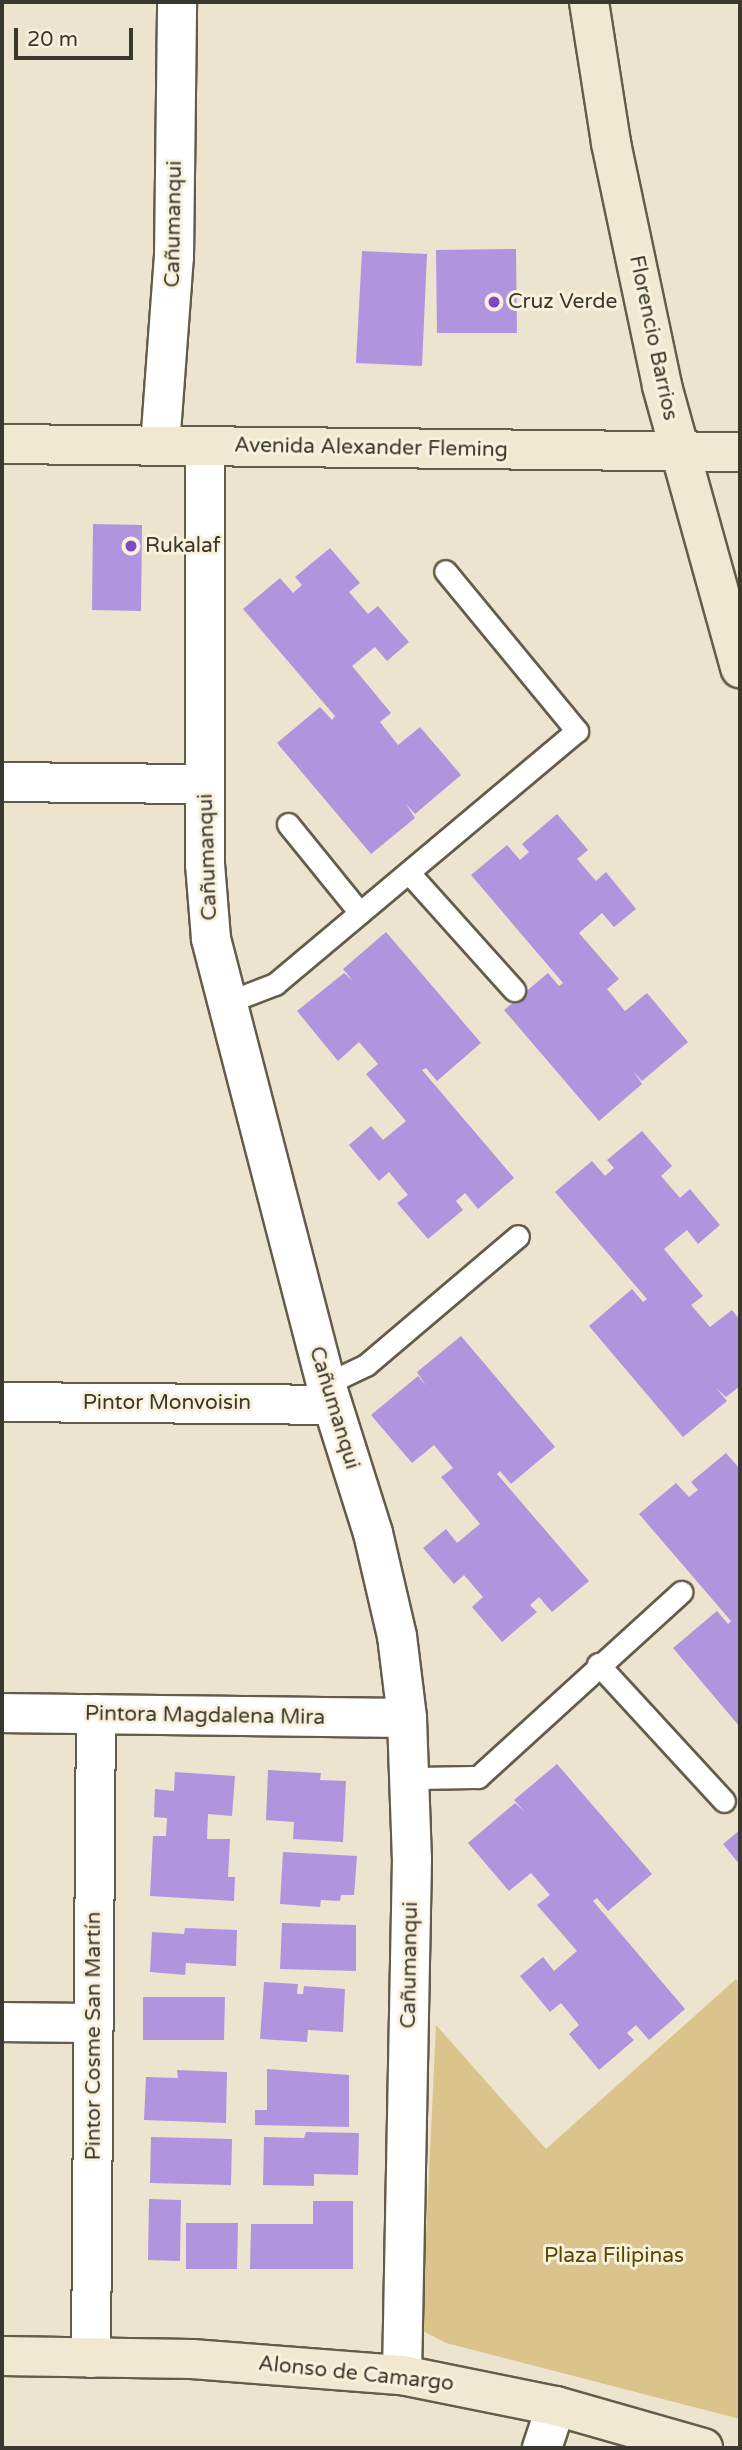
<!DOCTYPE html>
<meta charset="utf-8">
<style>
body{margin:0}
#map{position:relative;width:742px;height:2450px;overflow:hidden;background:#ede4cf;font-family:"Varela Round",sans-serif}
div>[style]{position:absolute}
.green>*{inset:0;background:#dbc48b}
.building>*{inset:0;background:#b194de}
.roads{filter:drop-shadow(2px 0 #645c4a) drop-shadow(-2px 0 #645c4a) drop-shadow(0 2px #645c4a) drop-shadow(0 -2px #645c4a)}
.lane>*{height:21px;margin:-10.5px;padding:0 10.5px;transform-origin:10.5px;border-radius:10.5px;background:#fff}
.street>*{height:38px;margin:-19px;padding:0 19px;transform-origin:19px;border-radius:19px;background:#fff}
.secondary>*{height:38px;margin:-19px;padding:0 19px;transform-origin:19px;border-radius:19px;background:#f1e8d2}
.dots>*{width:19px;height:19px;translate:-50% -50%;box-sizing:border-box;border:4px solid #faf1dc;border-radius:50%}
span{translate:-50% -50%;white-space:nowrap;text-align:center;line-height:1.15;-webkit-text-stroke:6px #faf1dc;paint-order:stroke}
.street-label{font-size:21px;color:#3a372e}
.poi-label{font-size:21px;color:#3a372e}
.left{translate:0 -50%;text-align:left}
.park-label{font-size:21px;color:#5b4500}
.frame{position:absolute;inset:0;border:4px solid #3a372e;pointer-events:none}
.scale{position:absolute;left:14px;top:28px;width:119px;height:32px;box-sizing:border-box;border:4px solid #3a372e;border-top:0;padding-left:9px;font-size:21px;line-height:24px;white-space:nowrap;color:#3a372e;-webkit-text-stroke:5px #faf1dc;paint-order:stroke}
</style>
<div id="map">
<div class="green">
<i style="clip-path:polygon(736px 1979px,740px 1984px,740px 2419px,446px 2343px,417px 2328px,423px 2301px,436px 2025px,546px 2149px)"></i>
</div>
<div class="building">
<i style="clip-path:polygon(516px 249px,517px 333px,437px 333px,436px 250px)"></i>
<i style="clip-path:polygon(362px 251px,427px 254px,422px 366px,356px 363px)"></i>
<i style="clip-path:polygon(93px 524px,142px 525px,141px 611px,92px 610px)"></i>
<i style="clip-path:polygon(330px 548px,360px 583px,349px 592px,368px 614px,378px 606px,409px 642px,387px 661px,375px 647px,352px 666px,391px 713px,380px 722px,398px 745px,420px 727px,461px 775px,415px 814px,406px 804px,415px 818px,371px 854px,277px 743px,320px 707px,332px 720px,335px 716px,243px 609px,280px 578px,293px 593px,302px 585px,295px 577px)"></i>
<i style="clip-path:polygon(557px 814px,588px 850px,577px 859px,596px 881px,606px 872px,636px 909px,614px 927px,602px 913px,579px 933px,619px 979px,607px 989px,625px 1011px,647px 993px,688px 1042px,642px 1081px,633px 1071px,642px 1084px,599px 1121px,504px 1010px,548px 973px,559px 986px,563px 983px,471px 875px,507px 845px,520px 860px,529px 852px,522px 844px)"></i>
<i style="clip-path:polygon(386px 932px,481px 1043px,437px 1081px,426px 1068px,422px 1070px,514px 1178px,478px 1209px,465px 1193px,456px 1201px,463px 1210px,428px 1239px,397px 1203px,408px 1195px,389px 1172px,379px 1181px,349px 1145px,371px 1126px,383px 1140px,406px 1121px,366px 1074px,378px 1064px,359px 1042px,338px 1061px,297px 1011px,344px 973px,353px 981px,343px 969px)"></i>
<i style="clip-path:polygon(642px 1131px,672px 1166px,661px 1176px,680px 1198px,690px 1189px,720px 1225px,698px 1244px,687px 1230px,664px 1249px,703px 1296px,691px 1305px,710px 1327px,732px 1310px,740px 1320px,740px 1386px,726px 1397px,716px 1388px,727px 1401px,683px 1437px,589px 1326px,632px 1289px,643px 1302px,647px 1299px,555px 1192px,592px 1161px,605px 1176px,614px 1168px,607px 1160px)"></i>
<i style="clip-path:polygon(461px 1336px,555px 1447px,511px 1484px,500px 1471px,497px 1474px,589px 1581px,552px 1612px,539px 1597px,530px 1605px,537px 1612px,502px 1642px,472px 1607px,483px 1597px,464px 1575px,454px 1584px,423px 1548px,446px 1529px,457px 1543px,480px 1524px,441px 1477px,453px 1468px,434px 1445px,412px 1463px,371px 1415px,418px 1376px,426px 1386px,417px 1372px)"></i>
<i style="clip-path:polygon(726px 1453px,740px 1469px,740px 1727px,673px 1648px,717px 1611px,728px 1624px,731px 1621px,639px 1514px,676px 1483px,689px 1497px,698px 1490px,691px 1482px)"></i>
<i style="clip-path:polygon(557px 1764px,652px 1874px,608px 1911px,597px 1898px,593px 1901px,685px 2009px,649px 2040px,636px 2025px,627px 2033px,634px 2040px,599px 2070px,569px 2034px,579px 2025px,561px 2003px,550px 2012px,520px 1976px,543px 1957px,554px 1971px,577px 1951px,537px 1905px,550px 1895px,531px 1873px,509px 1891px,468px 1843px,515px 1803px,525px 1812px,514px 1800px)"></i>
<i style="clip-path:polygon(268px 1770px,321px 1773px,320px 1780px,346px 1781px,343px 1842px,293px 1839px,294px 1822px,266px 1820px)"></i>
<i style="clip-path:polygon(175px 1772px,235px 1776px,232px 1816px,208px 1814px,207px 1839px,230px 1839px,228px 1877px,235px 1877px,234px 1901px,150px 1896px,153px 1836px,166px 1836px,167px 1818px,154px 1817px,155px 1789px,174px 1791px)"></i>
<i style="clip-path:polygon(740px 1830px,740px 1865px,723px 1844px)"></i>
<i style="clip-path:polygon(283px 1852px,357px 1856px,354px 1895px,341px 1895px,340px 1901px,321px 1900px,320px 1907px,280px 1904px)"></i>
<i style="clip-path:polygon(282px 1923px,356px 1925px,356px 1971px,280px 1969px)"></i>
<i style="clip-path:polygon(185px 1928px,237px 1930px,236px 1966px,186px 1963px,185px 1975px,150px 1972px,152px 1932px,184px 1934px)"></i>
<i style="clip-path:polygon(264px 1982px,298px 1984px,297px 1994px,303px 1994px,304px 1986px,345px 1989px,343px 2032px,308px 2030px,307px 2042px,260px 2039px)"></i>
<i style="clip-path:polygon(143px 1997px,225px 1997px,224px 2040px,143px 2040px)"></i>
<i style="clip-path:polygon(267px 2069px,349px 2075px,349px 2127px,255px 2125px,255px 2110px,267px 2110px)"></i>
<i style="clip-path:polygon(177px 2070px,227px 2072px,226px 2123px,144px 2120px,146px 2077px,178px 2078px)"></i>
<i style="clip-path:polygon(306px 2132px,359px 2133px,358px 2175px,314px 2174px,314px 2186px,263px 2185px,264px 2137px,304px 2138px)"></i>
<i style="clip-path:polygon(151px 2137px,232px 2139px,231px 2185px,150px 2183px)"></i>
<i style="clip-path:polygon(149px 2199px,181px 2200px,180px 2261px,148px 2260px)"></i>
<i style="clip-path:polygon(313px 2201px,353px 2201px,353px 2269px,250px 2269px,251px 2224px,313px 2224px)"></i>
<i style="clip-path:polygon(186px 2223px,238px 2223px,237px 2269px,186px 2269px)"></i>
</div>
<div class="roads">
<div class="lane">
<i style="left:288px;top:824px;width:114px;rotate:51deg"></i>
<i style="left:410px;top:874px;width:156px;rotate:48.1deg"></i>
<i style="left:226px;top:1003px;width:53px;rotate:-21.2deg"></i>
<i style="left:275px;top:984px;width:394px;rotate:-40deg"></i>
<i style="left:577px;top:731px;width:207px;rotate:-129.5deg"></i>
<i style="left:326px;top:1384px;width:44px;rotate:-25.4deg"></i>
<i style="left:366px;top:1365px;width:199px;rotate:-40.3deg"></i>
<i style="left:598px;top:1664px;width:186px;rotate:47.4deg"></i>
<i style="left:412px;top:1778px;width:66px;rotate:-0.9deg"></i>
<i style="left:478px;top:1777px;width:275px;rotate:-42.3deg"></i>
</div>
<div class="street">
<i style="left:160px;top:446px;width:190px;rotate:-85.8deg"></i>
<i style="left:174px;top:257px;width:255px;rotate:-89.3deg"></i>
<i style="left:205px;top:446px;width:418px;rotate:90deg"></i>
<i style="left:205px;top:864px;width:75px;rotate:85.4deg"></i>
<i style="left:211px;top:939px;width:460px;rotate:75.5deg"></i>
<i style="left:326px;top:1384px;width:156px;rotate:72.5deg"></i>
<i style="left:373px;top:1533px;width:106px;rotate:76.9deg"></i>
<i style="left:397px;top:1636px;width:83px;rotate:83deg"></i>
<i style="left:407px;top:1718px;width:141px;rotate:88deg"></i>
<i style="left:412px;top:1859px;width:516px;rotate:91.11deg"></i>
<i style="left:2px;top:782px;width:203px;rotate:0.6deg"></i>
<i style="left:2px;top:1402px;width:330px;rotate:0.5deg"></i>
<i style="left:2px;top:1713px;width:405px;rotate:0.7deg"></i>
<i style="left:2px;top:2022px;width:92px;rotate:0.6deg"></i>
<i style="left:91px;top:2358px;width:644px;rotate:-89.56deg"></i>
<i style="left:542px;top:2448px;width:44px;rotate:-71.6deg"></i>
</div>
<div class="secondary">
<i style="left:589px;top:2px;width:143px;rotate:81.1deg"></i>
<i style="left:611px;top:143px;width:248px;rotate:78.1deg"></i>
<i style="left:662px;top:386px;width:293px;rotate:74.5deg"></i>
<i style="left:2px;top:444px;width:738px;rotate:0.62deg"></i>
<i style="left:2px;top:2356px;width:190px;rotate:0.9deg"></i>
<i style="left:192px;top:2359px;width:211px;rotate:4.4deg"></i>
<i style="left:402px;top:2375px;width:157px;rotate:11.4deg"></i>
<i style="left:556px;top:2406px;width:153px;rotate:15.9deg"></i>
</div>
</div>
<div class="dots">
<i style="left:494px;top:302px;background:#7f48bf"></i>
<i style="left:131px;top:546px;background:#7f48bf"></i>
</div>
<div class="street-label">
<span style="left:174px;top:224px;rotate:-89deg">Cañumanqui</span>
<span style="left:653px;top:338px;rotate:78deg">Florencio Barrios</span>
<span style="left:371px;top:448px;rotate:1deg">Avenida Alexander Fleming</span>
<span style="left:208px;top:857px;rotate:-92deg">Cañumanqui</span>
<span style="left:167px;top:1403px">Pintor Monvoisin</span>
<span style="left:334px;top:1408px;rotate:73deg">Cañumanqui</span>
<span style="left:205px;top:1716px;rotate:1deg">Pintora Magdalena Mira</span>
<span style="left:410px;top:1965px;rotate:-89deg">Cañumanqui</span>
<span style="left:94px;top:2036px;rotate:-90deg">Pintor Cosme San Martín</span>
<span style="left:356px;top:2374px;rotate:6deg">Alonso de Camargo</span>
</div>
<div class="poi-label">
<span class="left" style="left:508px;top:302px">Cruz Verde</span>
<span class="left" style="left:145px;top:546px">Rukalaf</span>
</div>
<div class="park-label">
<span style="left:614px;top:2256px">Plaza Filipinas</span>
</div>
<div class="frame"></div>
<div class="scale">20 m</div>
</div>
